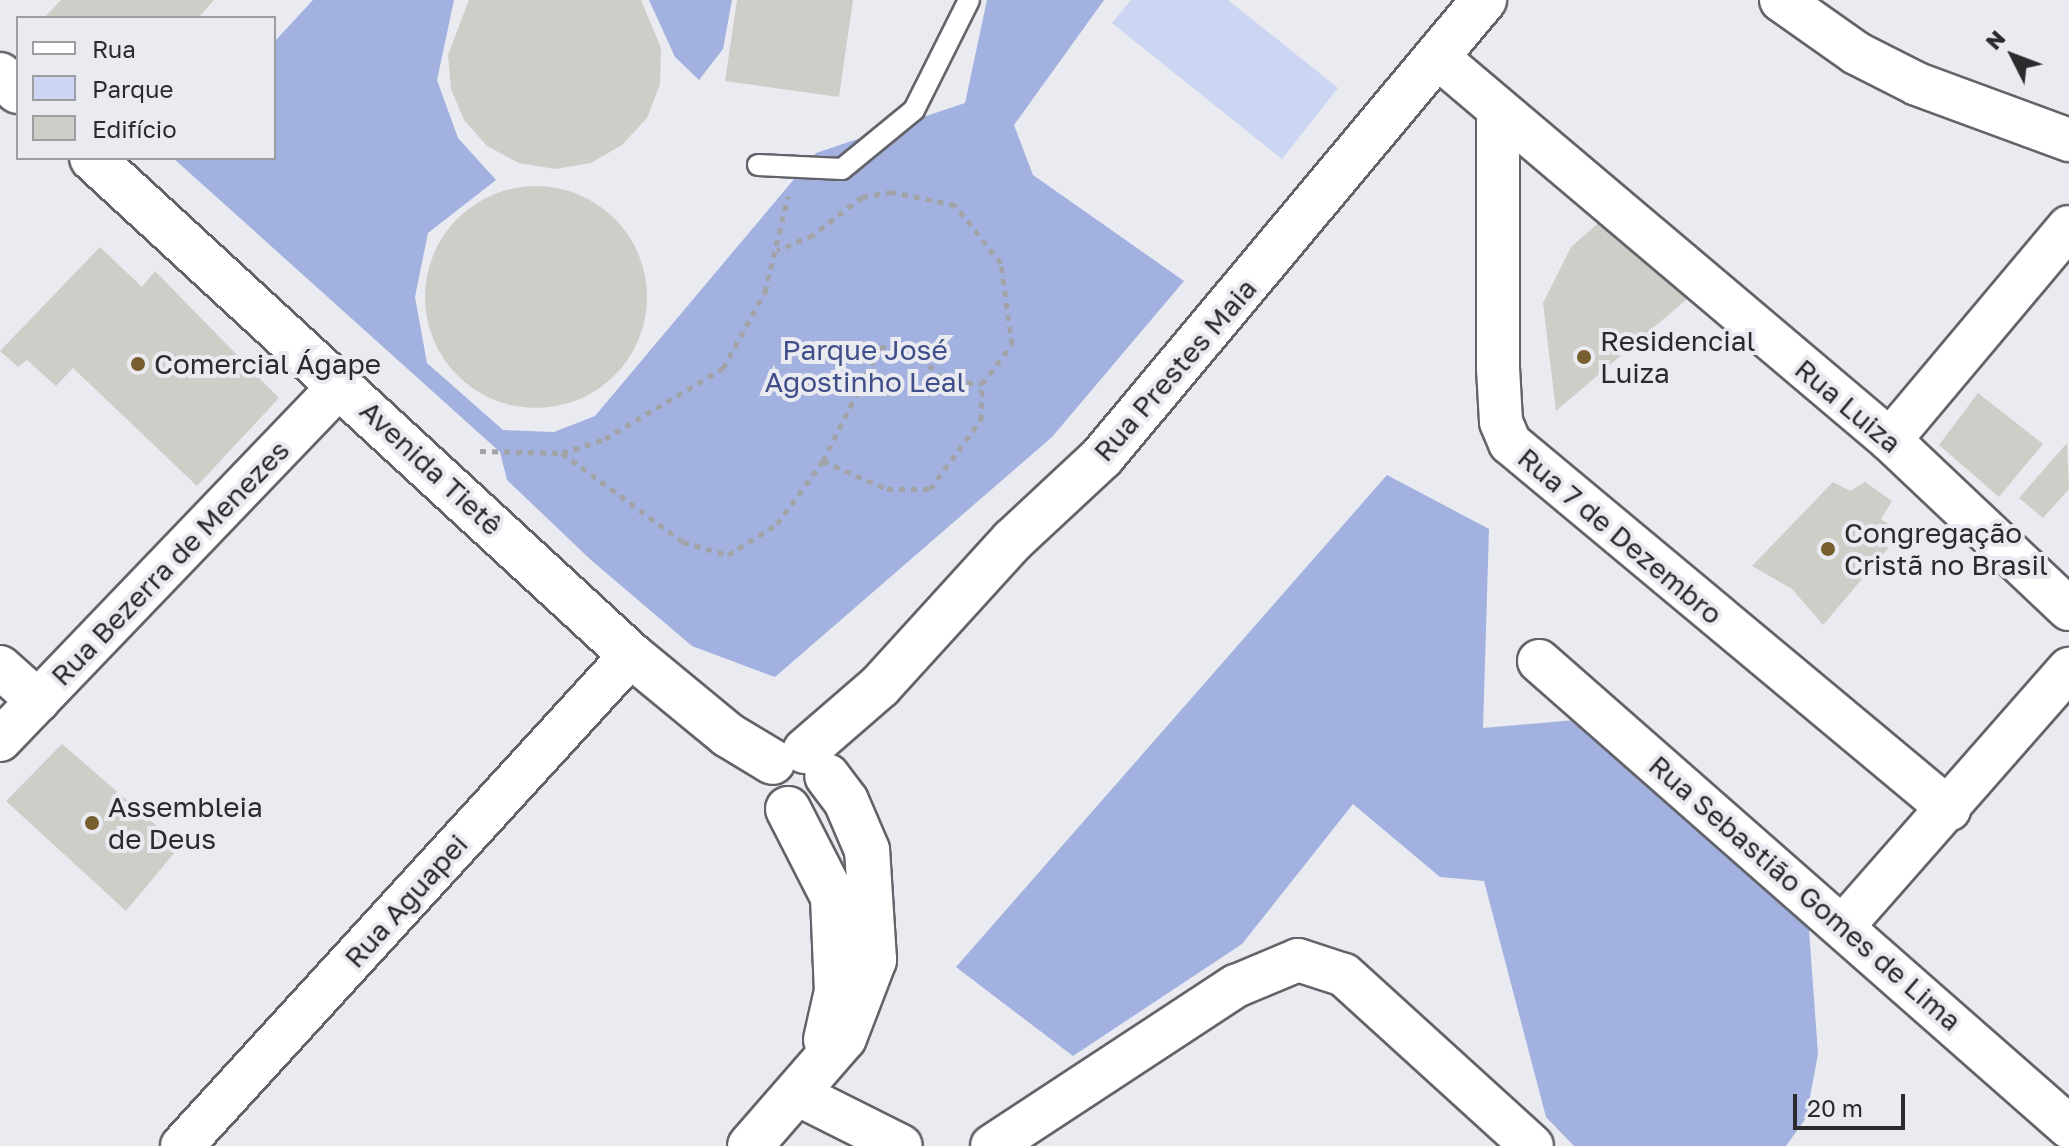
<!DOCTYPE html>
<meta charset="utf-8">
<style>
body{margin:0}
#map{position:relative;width:2069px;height:1146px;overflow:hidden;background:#e9ebf0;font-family:"Golos Text",sans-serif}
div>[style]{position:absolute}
.green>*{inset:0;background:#ccd5f2}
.forest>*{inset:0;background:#a3b1e0}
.building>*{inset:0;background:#cfcdc8}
.round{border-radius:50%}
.path>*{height:5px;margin-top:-2.5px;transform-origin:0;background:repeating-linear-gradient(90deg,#a2a3a7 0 6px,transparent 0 12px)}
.roads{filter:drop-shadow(2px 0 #636469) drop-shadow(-2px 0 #636469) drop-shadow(0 2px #636469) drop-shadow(0 -2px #636469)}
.service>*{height:20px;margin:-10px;padding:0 10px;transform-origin:10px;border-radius:10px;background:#fff}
.minor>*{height:42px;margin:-21px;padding:0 21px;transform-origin:21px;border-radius:21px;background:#fff}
.tertiary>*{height:44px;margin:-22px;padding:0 22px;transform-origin:22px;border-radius:22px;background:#fff}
.dots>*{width:22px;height:22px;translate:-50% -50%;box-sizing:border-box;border:4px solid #e9ebf0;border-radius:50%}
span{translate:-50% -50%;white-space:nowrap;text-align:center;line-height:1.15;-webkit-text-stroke:8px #e9ebf0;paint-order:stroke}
.poi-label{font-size:28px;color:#2b2b2d}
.left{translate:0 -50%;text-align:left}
.park-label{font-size:28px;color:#404e89}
.street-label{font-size:28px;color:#2b2b2d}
.legend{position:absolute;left:16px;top:16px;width:260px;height:144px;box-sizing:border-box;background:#e9ebf0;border:2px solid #9d9ea2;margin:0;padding:10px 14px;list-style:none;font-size:24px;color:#2b2b2d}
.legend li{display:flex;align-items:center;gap:16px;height:40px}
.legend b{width:40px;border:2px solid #9d9ea2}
.north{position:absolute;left:1973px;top:16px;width:80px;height:80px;-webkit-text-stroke:6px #e9ebf0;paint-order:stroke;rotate:312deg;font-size:22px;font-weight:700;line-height:32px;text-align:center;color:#2b2b2d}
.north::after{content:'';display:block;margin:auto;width:28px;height:36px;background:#2b2b2d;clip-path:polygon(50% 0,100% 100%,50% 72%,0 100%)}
.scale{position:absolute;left:1793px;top:1094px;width:112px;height:36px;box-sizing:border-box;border:4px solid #2b2b2d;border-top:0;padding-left:10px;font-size:24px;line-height:28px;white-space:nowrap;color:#2b2b2d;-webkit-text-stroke:6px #e9ebf0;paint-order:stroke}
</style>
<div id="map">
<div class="green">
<i style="clip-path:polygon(1131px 0,1228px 0,1338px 88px,1282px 159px,1112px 23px)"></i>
</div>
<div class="forest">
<i style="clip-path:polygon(313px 0,454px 0,437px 80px,458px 138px,496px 180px,428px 233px,415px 297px,427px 363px,503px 430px,554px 432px,595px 416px,816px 153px,965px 103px,987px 0,1104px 0,1014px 125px,1033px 175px,1184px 281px,1052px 437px,775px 677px,692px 646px,591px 560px,507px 480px,500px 452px,173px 158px,274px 158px,274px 42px)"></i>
<i style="clip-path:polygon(649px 0,732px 0,723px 49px,699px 80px,675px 57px)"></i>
<i style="clip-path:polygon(1387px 475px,1489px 529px,1483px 728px,1575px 720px,1808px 916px,1818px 1054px,1806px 1118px,1786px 1146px,1574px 1146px,1546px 1117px,1484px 881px,1440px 877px,1353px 804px,1242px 944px,1073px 1056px,956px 967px)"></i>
</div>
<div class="building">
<i style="clip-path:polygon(61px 0,214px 0,198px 18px,44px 18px)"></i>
<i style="clip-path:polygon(469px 0,641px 0,661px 48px,660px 84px,647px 118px,622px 145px,591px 163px,555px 169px,519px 163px,487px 146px,464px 120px,451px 89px,448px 55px)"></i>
<i style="clip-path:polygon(737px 0,853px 0,839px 97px,725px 81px)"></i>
<i class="round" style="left:425px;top:186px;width:222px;height:222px"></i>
<i style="clip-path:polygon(1604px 218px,1694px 293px,1556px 411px,1543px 303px,1571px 247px)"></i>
<i style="clip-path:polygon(100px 247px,142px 287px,155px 271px,279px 398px,197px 486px,73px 368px,56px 386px,27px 360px,18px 367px,0 351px)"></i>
<i style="clip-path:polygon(1978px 393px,2043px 444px,1999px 497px,1939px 445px)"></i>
<i style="clip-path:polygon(2067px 443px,2069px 489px,2043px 518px,2019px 498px)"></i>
<i style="clip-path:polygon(1833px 482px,1850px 491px,1865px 482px,1892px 501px,1881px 519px,1901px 533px,1823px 625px,1792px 589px,1752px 566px)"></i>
<i style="clip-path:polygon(62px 744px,180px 846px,126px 911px,6px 801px)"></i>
</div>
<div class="path">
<i style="left:480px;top:451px;width:82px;rotate:1.4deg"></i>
<i style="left:562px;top:453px;width:45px;rotate:-18deg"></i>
<i style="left:605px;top:439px;width:138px;rotate:-31deg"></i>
<i style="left:723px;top:368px;width:87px;rotate:-61.1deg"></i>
<i style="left:765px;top:292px;width:99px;rotate:-76.5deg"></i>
<i style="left:562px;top:453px;width:150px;rotate:36.3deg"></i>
<i style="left:683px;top:542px;width:47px;rotate:16.1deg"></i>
<i style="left:728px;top:555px;width:58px;rotate:-32.3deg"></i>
<i style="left:777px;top:524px;width:78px;rotate:-53.9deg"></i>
<i style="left:823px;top:461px;width:127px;rotate:-63.4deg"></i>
<i style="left:880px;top:347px;width:32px;rotate:2deg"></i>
<i style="left:912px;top:348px;width:45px;rotate:45.9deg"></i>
<i style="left:943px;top:380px;width:39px;rotate:6deg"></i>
<i style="left:982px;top:384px;width:50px;rotate:-53.1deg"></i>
<i style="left:1012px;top:344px;width:82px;rotate:-97.7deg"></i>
<i style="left:1001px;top:263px;width:74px;rotate:-128.4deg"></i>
<i style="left:955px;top:205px;width:64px;rotate:-168.3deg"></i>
<i style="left:892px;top:192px;width:30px;rotate:171deg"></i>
<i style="left:862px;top:197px;width:62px;rotate:142.2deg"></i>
<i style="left:813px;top:235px;width:39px;rotate:157deg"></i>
<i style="left:823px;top:461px;width:70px;rotate:23.6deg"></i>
<i style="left:887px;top:489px;width:43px"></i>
<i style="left:930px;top:489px;width:86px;rotate:-53.5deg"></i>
<i style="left:981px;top:420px;width:36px;rotate:-88deg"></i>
</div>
<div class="roads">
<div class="service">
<i style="left:758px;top:165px;width:84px;rotate:2.7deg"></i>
<i style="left:842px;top:169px;width:93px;rotate:-39.3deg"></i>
<i style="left:914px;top:110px;width:123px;rotate:-63.4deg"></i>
</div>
<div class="minor">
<i style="left:1781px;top:0;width:92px;rotate:35.2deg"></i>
<i style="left:1856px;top:53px;width:68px;rotate:26.9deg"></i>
<i style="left:1917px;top:84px;width:162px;rotate:20.2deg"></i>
<i style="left:1436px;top:56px;width:595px;rotate:40.23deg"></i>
<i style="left:1890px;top:440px;width:246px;rotate:43.4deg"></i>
<i style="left:1498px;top:114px;width:254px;rotate:90deg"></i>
<i style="left:1498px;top:368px;width:54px;rotate:86.8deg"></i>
<i style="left:1501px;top:422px;width:23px;rotate:67deg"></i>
<i style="left:1510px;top:443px;width:572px;rotate:39.82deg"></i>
<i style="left:1890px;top:440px;width:278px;rotate:-50deg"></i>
<i style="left:1539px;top:661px;width:706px;rotate:41.32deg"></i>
<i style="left:0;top:667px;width:51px;rotate:41.8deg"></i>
<i style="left:0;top:740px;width:493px;rotate:-46.2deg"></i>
<i style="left:1844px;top:925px;width:341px;rotate:-48.7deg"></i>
<i style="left:797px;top:1094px;width:116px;rotate:26.6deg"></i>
<i style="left:182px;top:1146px;width:665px;rotate:-47.56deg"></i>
<i style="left:992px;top:1146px;width:292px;rotate:-33.3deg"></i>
<i style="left:1236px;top:986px;width:67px;rotate:-22.8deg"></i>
<i style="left:1298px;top:960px;width:48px;rotate:18.1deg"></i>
<i style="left:1344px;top:975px;width:254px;rotate:42.3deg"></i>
</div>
<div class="tertiary">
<i style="left:0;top:75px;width:24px;rotate:42deg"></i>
<i style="left:92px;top:158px;width:733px;rotate:42.68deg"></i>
<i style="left:631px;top:655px;width:126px;rotate:39.5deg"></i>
<i style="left:728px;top:735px;width:52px;rotate:31deg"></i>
<i style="left:805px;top:751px;width:99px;rotate:-40.9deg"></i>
<i style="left:880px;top:686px;width:197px;rotate:-47.7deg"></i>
<i style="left:1013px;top:540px;width:122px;rotate:-43deg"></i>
<i style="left:1102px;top:457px;width:596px;rotate:-50.11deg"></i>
<i style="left:788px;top:809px;width:99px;rotate:62.9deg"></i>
<i style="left:833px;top:897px;width:94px;rotate:87.6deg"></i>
<i style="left:837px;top:991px;width:50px;rotate:102.7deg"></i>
<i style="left:750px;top:1146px;width:143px;rotate:-49deg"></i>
<i style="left:844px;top:1038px;width:84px;rotate:-69deg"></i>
<i style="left:874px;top:960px;width:110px;rotate:-93.6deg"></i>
<i style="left:867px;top:850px;width:53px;rotate:-113.2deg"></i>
<i style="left:846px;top:801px;width:31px;rotate:-127deg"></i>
</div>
</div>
<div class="dots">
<i style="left:1584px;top:357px;background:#765e2e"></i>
<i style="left:138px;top:364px;background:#765e2e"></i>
<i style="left:1828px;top:549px;background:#765e2e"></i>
<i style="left:92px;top:823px;background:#765e2e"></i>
</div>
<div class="poi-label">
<span class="left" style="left:1600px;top:357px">Residencial<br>Luiza</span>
<span class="left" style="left:154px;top:364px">Comercial Ágape</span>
<span class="left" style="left:1844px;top:549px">Congregação<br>Cristã no Brasil</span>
<span class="left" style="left:108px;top:823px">Assembleia<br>de Deus</span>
</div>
<div class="park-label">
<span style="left:865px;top:366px">Parque José<br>Agostinho Leal</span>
</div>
<div class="street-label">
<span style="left:1175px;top:370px;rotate:-49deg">Rua Prestes Maia</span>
<span style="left:1848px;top:406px;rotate:40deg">Rua Luiza</span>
<span style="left:431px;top:468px;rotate:43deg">Avenida Tietê</span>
<span style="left:1620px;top:536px;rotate:40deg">Rua 7 de Dezembro</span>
<span style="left:170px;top:563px;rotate:-46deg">Rua Bezerra de Menezes</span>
<span style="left:1805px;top:893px;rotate:41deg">Rua Sebastião Gomes de Lima</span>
<span style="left:406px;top:901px;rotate:-48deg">Rua Aguapei</span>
</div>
<ul class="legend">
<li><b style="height:10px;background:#fff"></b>Rua</li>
<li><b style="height:22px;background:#ccd5f2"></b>Parque</li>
<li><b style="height:22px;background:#cfcdc8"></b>Edifício</li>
</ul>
<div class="north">N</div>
<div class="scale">20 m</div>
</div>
